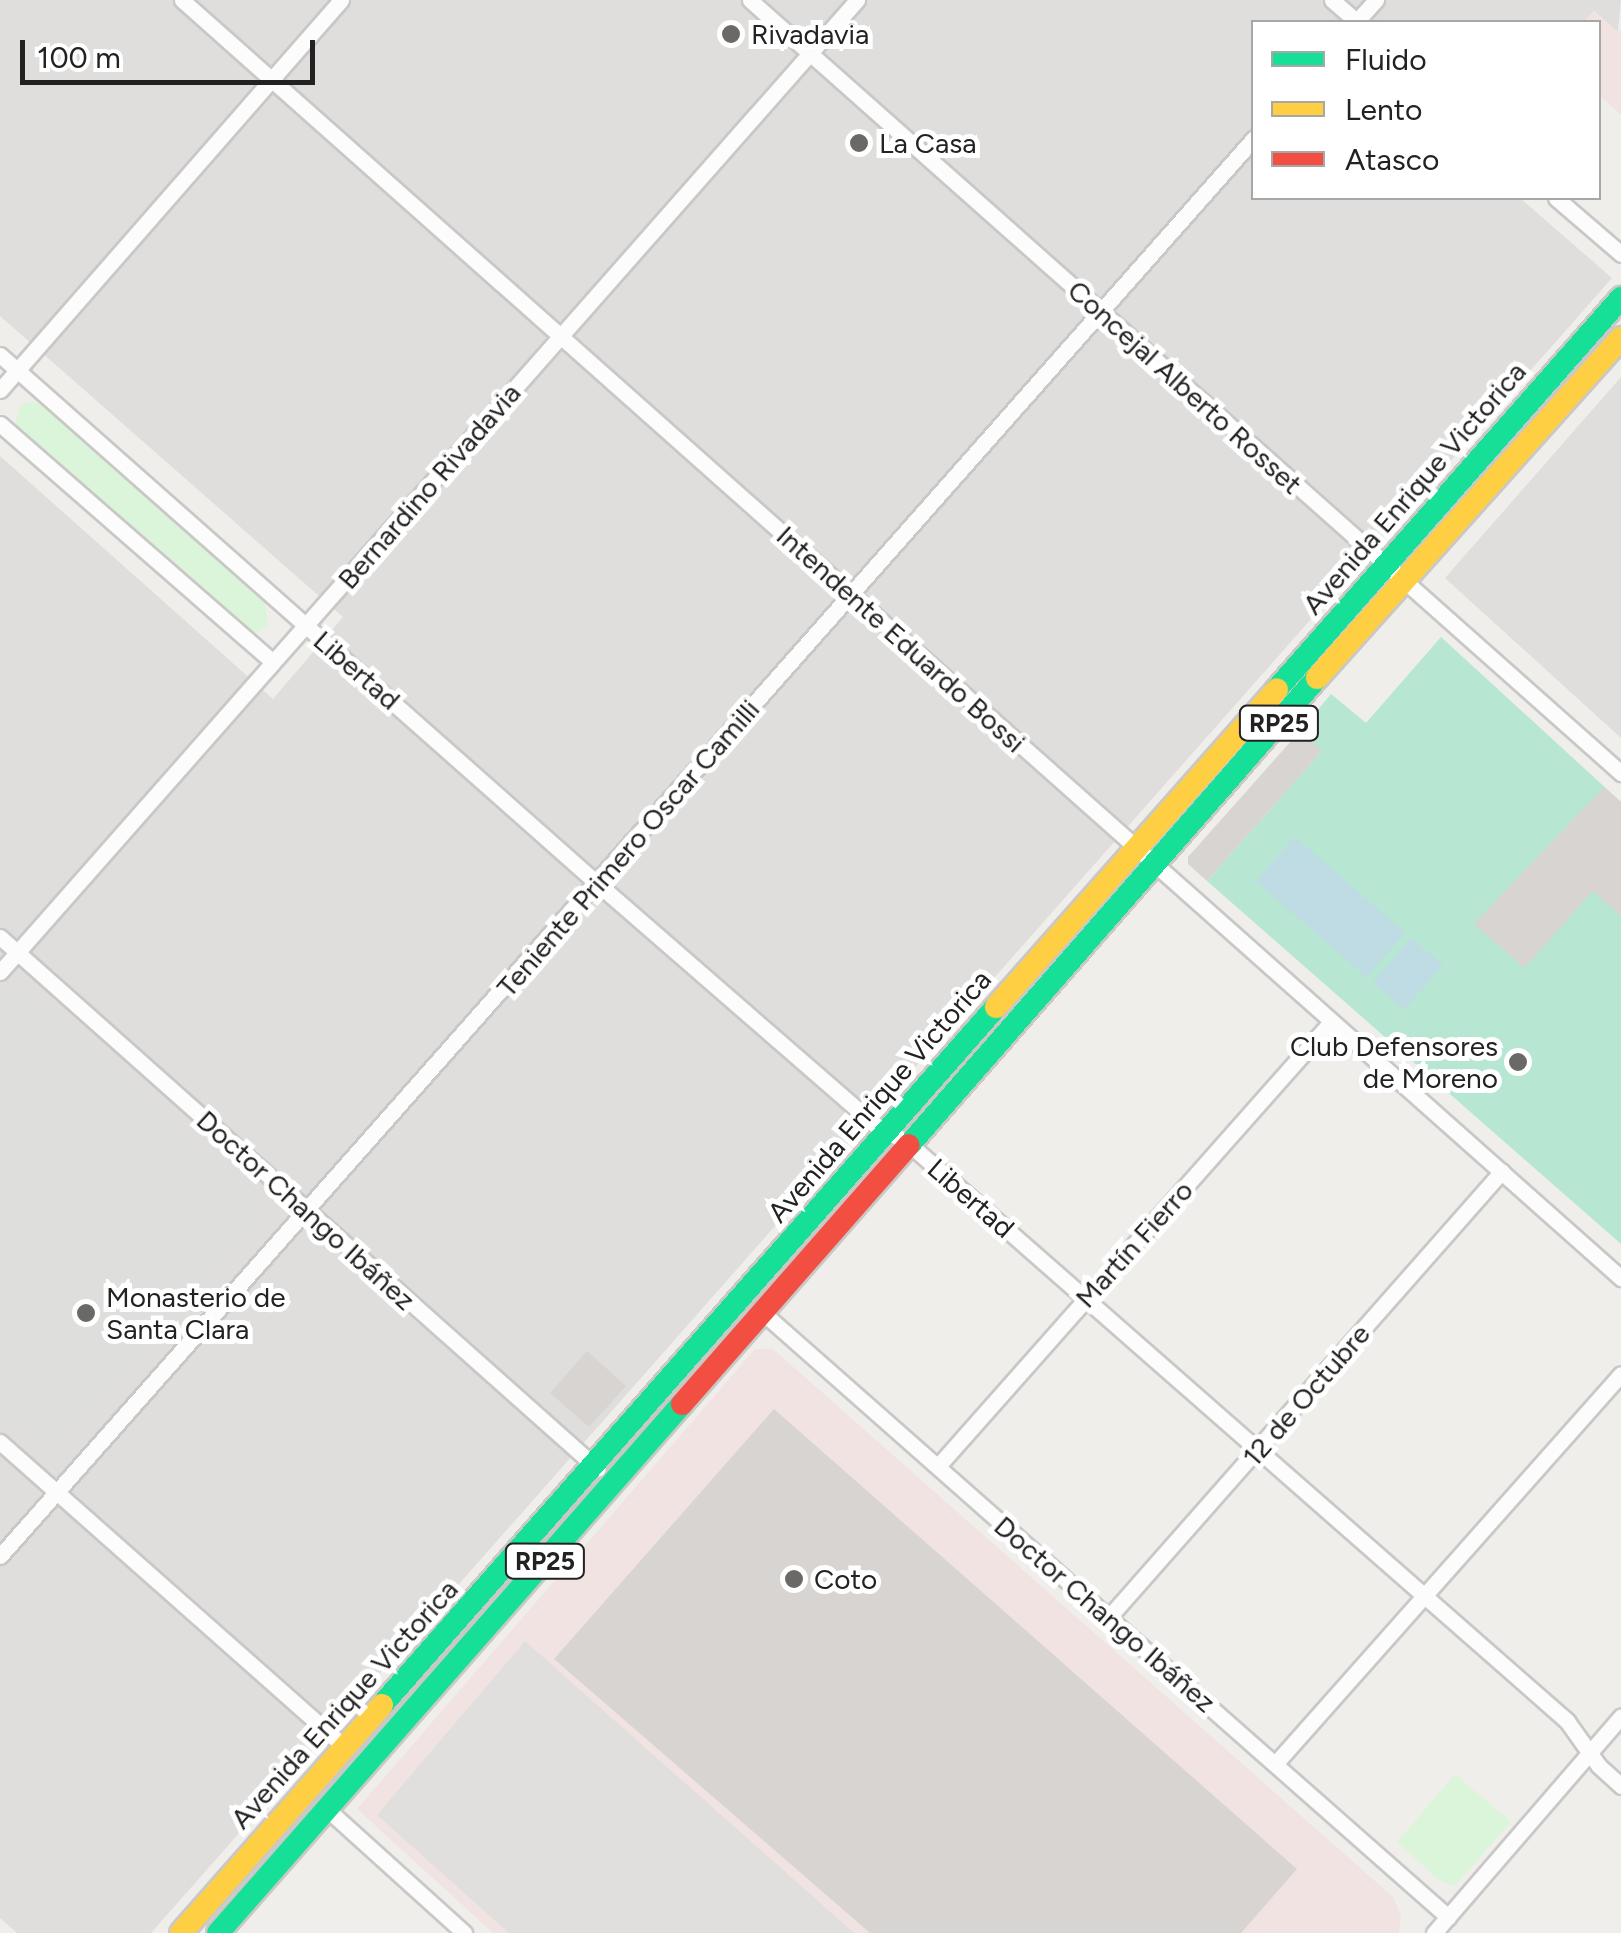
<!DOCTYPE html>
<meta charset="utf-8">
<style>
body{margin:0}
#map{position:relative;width:1621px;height:1933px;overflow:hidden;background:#f0eeeb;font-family:Figtree,sans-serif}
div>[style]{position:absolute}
.residential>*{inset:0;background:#dfdedc}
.commercial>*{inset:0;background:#f1e3e1}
.religious>*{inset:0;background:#dededc}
.park>*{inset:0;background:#daf5da}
.pitch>*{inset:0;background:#b7e6d2}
.parking>*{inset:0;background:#e0dfde}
.water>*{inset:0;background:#bfdbe3}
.building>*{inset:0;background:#d7d4d2}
.roads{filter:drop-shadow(2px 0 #c9c8c7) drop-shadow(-2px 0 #c9c8c7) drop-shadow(0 2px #c9c8c7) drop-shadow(0 -2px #c9c8c7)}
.street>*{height:15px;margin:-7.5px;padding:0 7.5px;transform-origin:7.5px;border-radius:7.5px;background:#fdfcfc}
.fast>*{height:22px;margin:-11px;padding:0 11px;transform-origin:11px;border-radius:11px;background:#16e098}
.slow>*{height:22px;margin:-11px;padding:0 11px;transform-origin:11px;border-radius:11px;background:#ffcf43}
.jam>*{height:22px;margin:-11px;padding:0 11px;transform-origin:11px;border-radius:11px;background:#f24e42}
.dots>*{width:28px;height:28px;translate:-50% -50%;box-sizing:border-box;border:5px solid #fff;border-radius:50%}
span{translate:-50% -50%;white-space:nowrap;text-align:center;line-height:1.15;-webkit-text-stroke:10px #fff;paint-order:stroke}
.shield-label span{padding:2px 8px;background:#fff;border:2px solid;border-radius:8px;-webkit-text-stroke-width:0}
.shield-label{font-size:25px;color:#222;font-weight:700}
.poi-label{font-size:28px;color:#222}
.left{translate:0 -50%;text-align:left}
.right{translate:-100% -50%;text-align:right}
.street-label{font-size:28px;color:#222}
.legend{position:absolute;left:1251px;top:20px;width:350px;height:180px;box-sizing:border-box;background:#fff;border:2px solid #a7a7a7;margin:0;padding:12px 18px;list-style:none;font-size:30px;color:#222}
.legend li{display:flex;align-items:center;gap:20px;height:50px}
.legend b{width:50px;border:2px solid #a7a7a7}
.scale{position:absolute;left:20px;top:40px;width:295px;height:45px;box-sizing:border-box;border:5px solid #222;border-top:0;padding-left:12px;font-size:30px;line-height:35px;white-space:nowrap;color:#222;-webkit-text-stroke:8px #fff;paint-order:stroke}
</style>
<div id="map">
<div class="residential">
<i style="clip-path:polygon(0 0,1621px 0,1618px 32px,1594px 11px,1584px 22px,1254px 22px,1254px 198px,1520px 198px,1612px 278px,151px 1933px,17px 1933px,0 1918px,0 456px,273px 699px,343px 617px,0 316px)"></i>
<i style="clip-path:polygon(1621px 377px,1621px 738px,1445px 578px)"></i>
</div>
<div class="commercial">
<i style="clip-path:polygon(1594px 11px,1618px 32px,1621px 29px,1621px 115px,1599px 95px,1598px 22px,1584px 22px)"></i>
<i style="clip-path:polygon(755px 1349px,773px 1349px,1393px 1897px,1401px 1915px,1399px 1933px,493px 1933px,357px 1809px)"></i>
</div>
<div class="religious">
<i style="clip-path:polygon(24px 988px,256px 1197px,255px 1217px,60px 1441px,40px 1445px,0 1410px,0 994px)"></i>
</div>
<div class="park">
<i style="clip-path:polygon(29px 402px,41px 403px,265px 603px,268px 625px,258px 633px,250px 632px,15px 425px,20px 406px)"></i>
<i style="clip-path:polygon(1455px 1774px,1511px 1822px,1455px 1886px,1439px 1880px,1397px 1842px)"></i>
</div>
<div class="pitch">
<i style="clip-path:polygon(1441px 637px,1621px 802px,1621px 1244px,1207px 881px,1321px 752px,1300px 731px,1331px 694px,1366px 723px)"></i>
</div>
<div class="parking">
<i style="clip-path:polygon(525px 1641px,854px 1933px,509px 1933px,377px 1815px)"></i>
</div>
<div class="water">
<i style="clip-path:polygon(1295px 837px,1405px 933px,1366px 977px,1256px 881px)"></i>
<i style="clip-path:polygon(1411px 938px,1443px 965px,1404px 1010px,1373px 983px)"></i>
</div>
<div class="building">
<i style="clip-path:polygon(1300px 731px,1322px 751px,1207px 881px,1188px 864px,1188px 857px)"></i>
<i style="clip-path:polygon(1604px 787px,1621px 802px,1621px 916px,1593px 891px,1524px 968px,1474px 924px)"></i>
<i style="clip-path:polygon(587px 1351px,626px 1386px,589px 1427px,550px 1393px)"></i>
<i style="clip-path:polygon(774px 1409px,1297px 1869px,1241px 1933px,870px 1933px,554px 1659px)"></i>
</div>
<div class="roads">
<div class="street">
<i style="left:182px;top:0;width:1925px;rotate:41.61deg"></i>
<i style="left:750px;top:0;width:1165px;rotate:41.59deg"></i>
<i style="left:1332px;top:0;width:33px;rotate:41deg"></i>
<i style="left:1356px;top:22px;width:30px;rotate:-48deg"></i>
<i style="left:1556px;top:198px;width:86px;rotate:40.7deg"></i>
<i style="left:0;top:355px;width:798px;rotate:41.5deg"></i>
<i style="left:598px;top:884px;width:366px;rotate:41deg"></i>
<i style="left:874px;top:1124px;width:39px;rotate:29deg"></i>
<i style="left:908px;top:1143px;width:877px;rotate:41.25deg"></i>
<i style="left:1567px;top:1721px;width:55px;rotate:54.6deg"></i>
<i style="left:1599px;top:1766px;width:30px;rotate:42deg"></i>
<i style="left:0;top:390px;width:518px;rotate:-48.83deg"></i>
<i style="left:0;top:424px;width:362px;rotate:41.1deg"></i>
<i style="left:0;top:937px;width:800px;rotate:41.66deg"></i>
<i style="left:0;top:972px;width:1296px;rotate:-48.6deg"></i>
<i style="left:762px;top:1312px;width:915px;rotate:41.41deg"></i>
<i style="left:0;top:1442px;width:460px;rotate:41.5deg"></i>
<i style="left:938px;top:1466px;width:593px;rotate:-48.49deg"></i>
<i style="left:0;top:1556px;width:1893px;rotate:-48.51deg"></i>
<i style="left:1109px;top:1617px;width:594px;rotate:-48.61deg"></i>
<i style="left:1275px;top:1764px;width:521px;rotate:-48.42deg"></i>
<i style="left:327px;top:1809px;width:185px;rotate:42.1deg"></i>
<i style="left:1434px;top:1933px;width:286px;rotate:-49.2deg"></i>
</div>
<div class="fast">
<i style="left:1277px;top:689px;width:521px;rotate:-48.66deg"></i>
<i style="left:909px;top:1145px;width:620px;rotate:-48.86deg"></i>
<i style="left:382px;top:1705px;width:930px;rotate:-48.66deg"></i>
<i style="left:218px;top:1933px;width:704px;rotate:-48.75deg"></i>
</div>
<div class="slow">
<i style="left:1317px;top:678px;width:456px;rotate:-48.2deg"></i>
<i style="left:996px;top:1007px;width:424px;rotate:-48.5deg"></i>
<i style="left:181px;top:1933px;width:304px;rotate:-48.6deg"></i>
</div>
<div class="jam">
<i style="left:682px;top:1404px;width:344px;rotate:-48.8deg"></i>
</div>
</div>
<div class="dots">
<i style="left:731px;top:34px;background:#6a6968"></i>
<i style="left:859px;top:143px;background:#6a6968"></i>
<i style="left:1518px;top:1062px;background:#6a6968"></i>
<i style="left:86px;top:1313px;background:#6a6968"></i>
<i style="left:794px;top:1579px;background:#6a6968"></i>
</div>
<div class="shield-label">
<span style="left:1279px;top:723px">RP25</span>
<span style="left:545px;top:1561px">RP25</span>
</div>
<div class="poi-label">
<span class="left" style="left:751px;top:34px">Rivadavia</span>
<span class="left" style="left:879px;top:143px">La Casa</span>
<span class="right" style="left:1498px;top:1062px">Club Defensores<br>de Moreno</span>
<span class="left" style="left:106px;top:1313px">Monasterio de<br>Santa Clara</span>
<span class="left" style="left:814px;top:1579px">Coto</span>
</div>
<div class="street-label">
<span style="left:1185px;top:387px;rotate:42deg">Concejal Alberto Rosset</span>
<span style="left:429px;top:486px;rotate:-49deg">Bernardino Rivadavia</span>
<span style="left:1414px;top:488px;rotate:-49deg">Avenida Enrique Victorica</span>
<span style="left:901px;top:639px;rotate:42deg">Intendente Eduardo Bossi</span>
<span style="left:357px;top:670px;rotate:41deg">Libertad</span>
<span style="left:628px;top:848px;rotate:-49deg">Teniente Primero Oscar Camilli</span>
<span style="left:879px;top:1096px;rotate:-49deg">Avenida Enrique Victorica</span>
<span style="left:971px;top:1198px;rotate:41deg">Libertad</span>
<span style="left:306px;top:1210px;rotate:42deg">Doctor Chango Ibáñez</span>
<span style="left:1134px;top:1244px;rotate:-48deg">Martín Fierro</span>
<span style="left:1306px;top:1395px;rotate:-49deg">12 de Octubre</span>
<span style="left:1105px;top:1614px;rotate:41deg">Doctor Chango Ibáñez</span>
<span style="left:344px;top:1704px;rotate:-48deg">Avenida Enrique Victorica</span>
</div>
<ul class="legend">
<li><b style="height:12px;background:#16e098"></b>Fluido</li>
<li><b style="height:12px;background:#ffcf43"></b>Lento</li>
<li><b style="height:12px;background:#f24e42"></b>Atasco</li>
</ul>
<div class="scale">100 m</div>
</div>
